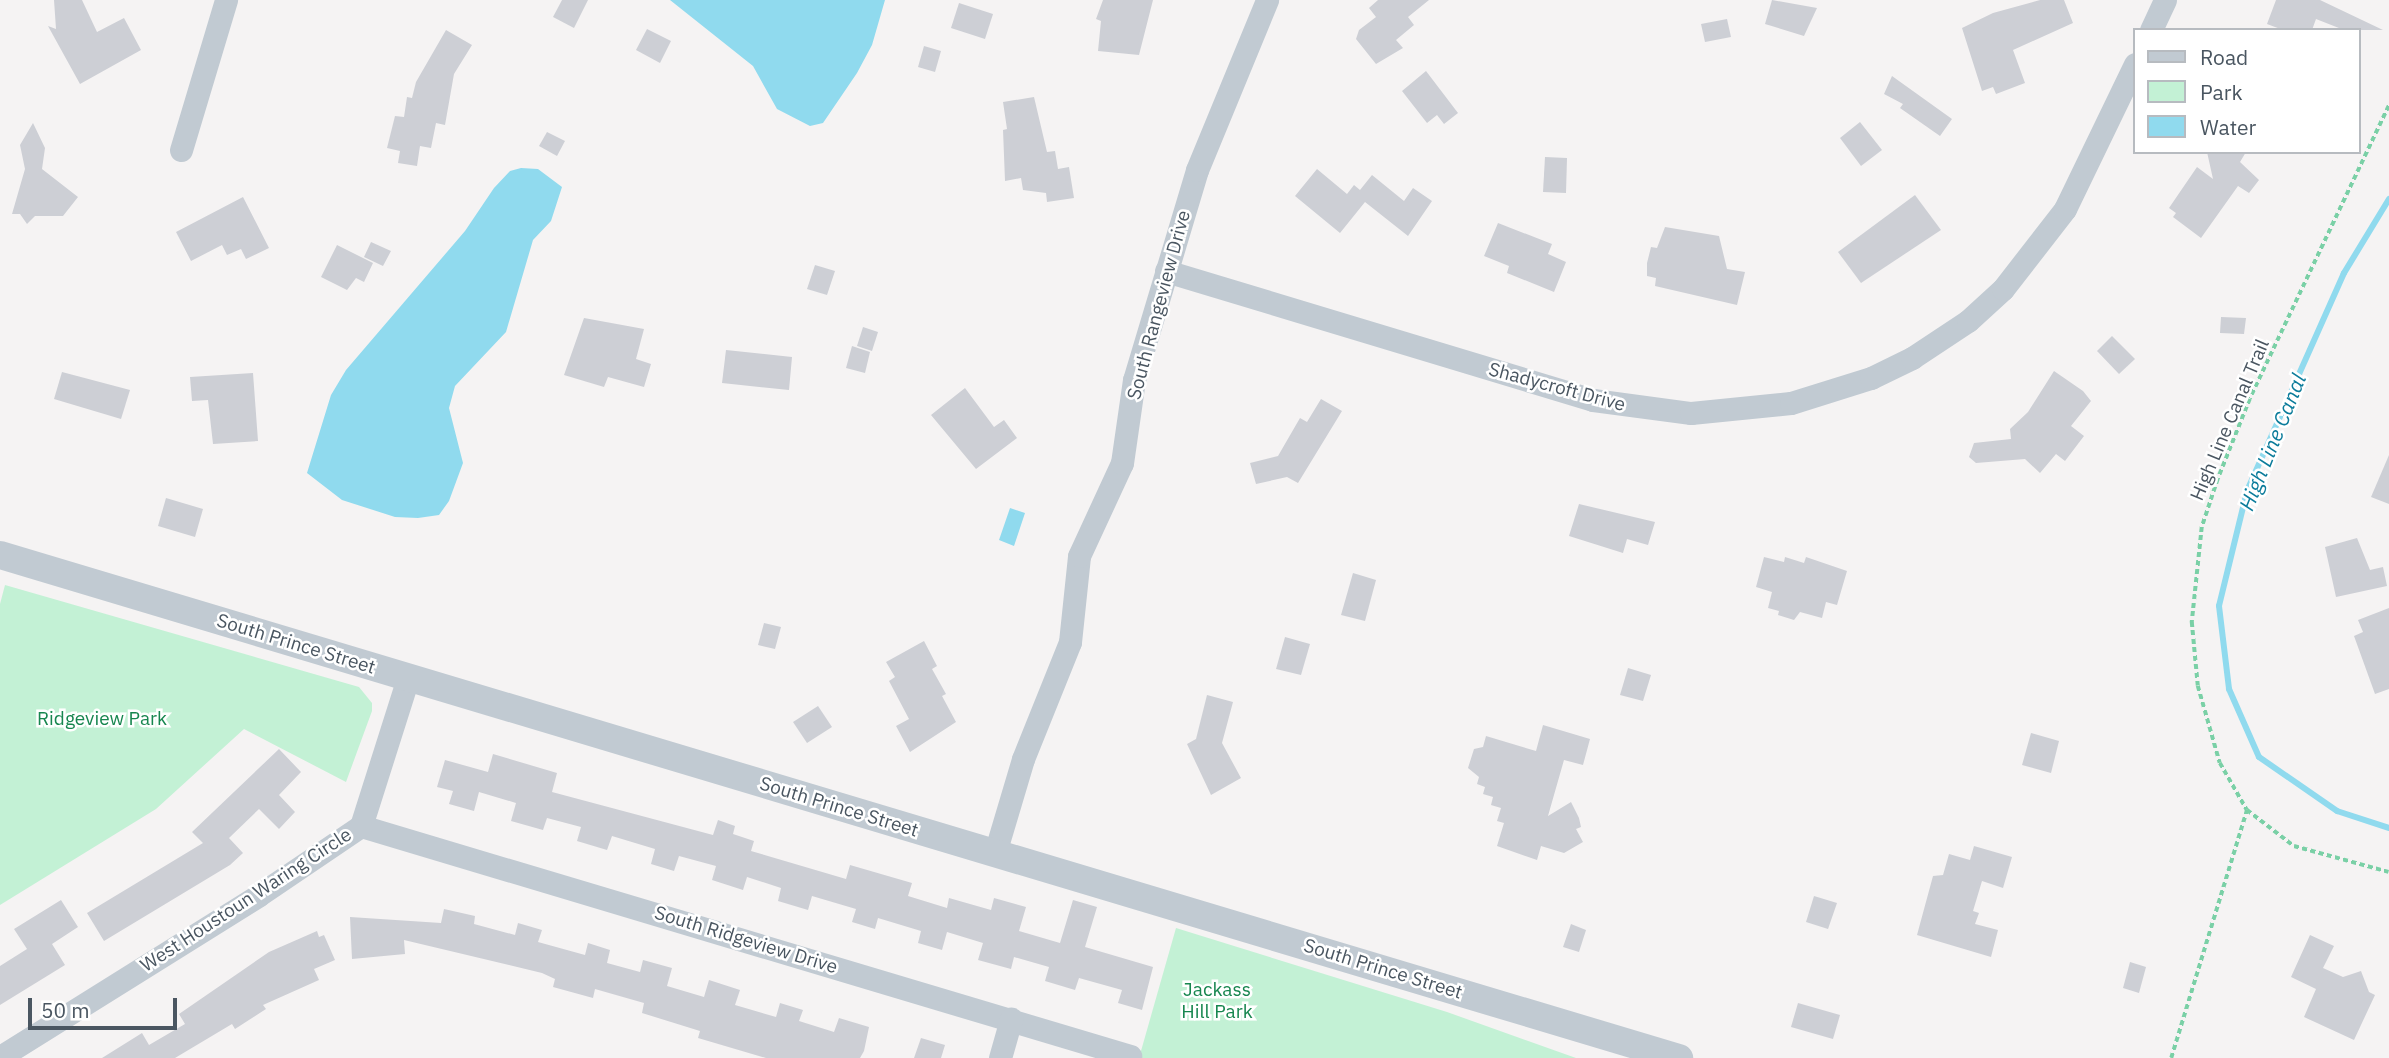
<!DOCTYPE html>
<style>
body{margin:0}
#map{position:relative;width:2389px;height:1058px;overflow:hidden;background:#f5f3f3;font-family:"IBM Plex Sans",sans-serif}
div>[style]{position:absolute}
.green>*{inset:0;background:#c3f1d5}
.water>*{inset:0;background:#90daee}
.stream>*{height:6px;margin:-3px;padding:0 3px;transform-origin:3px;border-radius:3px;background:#90daee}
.building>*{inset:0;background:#cdcfd5}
.path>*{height:3.5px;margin-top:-1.75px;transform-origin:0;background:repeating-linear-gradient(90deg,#7ad0a6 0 5px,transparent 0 8.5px)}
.minor>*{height:23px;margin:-11.5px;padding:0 11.5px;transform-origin:11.5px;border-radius:11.5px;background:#c1cad2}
.tertiary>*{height:28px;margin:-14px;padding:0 14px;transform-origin:14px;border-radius:14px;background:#c1cad2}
span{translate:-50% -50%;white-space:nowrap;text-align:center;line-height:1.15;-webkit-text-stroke:5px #fff;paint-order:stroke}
.street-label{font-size:19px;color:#4a5661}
.park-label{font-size:19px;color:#17864f}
.water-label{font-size:21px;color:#0c7c9b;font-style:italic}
.legend{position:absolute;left:2133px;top:28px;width:228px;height:126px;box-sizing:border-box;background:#fff;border:2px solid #b7bbc0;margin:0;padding:9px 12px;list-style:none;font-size:21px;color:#4a5661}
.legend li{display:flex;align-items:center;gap:14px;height:35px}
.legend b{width:35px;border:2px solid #b7bbc0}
.scale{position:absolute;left:28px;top:998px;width:149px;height:32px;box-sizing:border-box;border:4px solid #4a5661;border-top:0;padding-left:9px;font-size:21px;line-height:24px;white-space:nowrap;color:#4a5661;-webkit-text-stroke:5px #fff;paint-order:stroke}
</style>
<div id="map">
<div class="green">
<i style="clip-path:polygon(5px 585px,359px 687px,372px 703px,372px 711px,346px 782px,244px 729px,156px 809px,0 905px,0 604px)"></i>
<i style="clip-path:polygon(1176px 928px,1447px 1012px,1576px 1058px,1139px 1058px)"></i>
</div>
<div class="water">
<i style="clip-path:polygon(670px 0,885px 0,872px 45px,857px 73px,823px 123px,810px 126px,777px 109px,753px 66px)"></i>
<i style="clip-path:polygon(521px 168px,538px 169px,562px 187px,551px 221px,533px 240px,506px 332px,455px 386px,449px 408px,463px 463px,449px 501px,439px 515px,418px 518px,395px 517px,342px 500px,307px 473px,331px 395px,346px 370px,465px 231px,494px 188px,510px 171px)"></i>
<i style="clip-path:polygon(1010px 508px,1025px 513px,1014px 546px,999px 540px)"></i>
</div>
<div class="stream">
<i style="left:2389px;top:199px;width:87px;rotate:121.3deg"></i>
<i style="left:2344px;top:273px;width:239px;rotate:114deg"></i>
<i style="left:2247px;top:491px;width:118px;rotate:103.7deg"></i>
<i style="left:2219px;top:606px;width:84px;rotate:83.1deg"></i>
<i style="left:2229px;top:689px;width:74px;rotate:66.2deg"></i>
<i style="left:2259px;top:757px;width:95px;rotate:34.7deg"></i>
<i style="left:2337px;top:811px;width:55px;rotate:18.1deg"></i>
</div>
<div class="building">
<i style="clip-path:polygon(54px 0,82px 0,97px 32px,124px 18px,141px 50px,80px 84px,48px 26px,56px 29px)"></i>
<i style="clip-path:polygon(562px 0,588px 0,574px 28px,553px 17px)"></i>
<i style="clip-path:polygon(1103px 0,1153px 0,1139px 55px,1098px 51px,1101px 21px,1096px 19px)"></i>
<i style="clip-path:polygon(1378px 0,1429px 0,1408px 17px,1414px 25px,1396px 40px,1403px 48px,1376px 64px,1356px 39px,1359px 30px,1376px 17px,1369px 8px)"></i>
<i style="clip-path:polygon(1772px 0,1817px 8px,1804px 36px,1765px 24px)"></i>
<i style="clip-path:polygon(2040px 0,2064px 0,2073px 23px,2013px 50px,2025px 83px,1996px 94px,1993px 87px,1982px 91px,1962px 28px,1993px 13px)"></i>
<i style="clip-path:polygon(2276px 0,2320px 0,2383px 30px,2344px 30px,2316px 19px,2312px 30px,2283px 30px,2267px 24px)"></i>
<i style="clip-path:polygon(959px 3px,993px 14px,985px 39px,951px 28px)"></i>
<i style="clip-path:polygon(1727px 19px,1731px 37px,1705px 42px,1701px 24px)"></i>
<i style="clip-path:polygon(647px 29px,671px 41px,660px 63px,636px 50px)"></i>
<i style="clip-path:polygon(446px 30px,472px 45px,454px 74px,445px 125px,436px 123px,431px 148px,420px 146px,417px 166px,398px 163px,400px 151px,387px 148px,395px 116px,404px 117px,407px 97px,412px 98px,416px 82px)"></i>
<i style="clip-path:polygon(924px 46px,941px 51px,935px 72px,918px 67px)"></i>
<i style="clip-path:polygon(1426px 71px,1458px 113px,1444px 124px,1437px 115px,1427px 123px,1402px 91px)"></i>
<i style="clip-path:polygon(1892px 76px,1952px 119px,1940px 136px,1900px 108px,1903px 104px,1884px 94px)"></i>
<i style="clip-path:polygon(1034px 97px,1047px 152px,1055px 151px,1058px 169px,1069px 167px,1074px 198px,1047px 202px,1046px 193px,1023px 190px,1021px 178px,1005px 181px,1003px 130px,1007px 129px,1003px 102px)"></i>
<i style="clip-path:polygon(1860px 122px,1882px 150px,1861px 166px,1840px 138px)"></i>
<i style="clip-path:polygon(33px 123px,45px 148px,42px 169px,78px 197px,63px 216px,35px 216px,27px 224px,20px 214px,12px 214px,25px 169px,20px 145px)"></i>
<i style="clip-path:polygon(547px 132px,565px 141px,557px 156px,539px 146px)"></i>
<i style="clip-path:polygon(2207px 152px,2246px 152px,2240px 162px,2259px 180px,2249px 193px,2238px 186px,2201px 238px,2173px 217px,2176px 213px,2169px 208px,2197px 167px,2213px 179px)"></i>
<i style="clip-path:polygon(1545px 157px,1567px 158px,1566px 193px,1543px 192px)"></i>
<i style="clip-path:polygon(1317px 169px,1347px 194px,1354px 185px,1360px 190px,1372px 175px,1404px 201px,1413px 188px,1432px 201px,1408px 236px,1365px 202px,1340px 233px,1295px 196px)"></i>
<i style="clip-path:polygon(1915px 195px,1941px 230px,1861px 283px,1838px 252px)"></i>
<i style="clip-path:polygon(243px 197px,269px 248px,246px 259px,241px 249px,227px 255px,222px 245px,191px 261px,176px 232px)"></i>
<i style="clip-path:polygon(1498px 223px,1552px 244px,1548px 254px,1566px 262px,1554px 292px,1507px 273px,1509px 266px,1484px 256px)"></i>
<i style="clip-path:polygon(1665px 227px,1719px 236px,1727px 269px,1745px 272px,1737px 305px,1655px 286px,1656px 278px,1647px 276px,1647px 263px,1651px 247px,1657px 248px)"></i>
<i style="clip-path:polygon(371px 242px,391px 251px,383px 266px,364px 257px)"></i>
<i style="clip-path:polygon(337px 245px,373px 263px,364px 282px,356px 278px,347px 290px,321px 277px)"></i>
<i style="clip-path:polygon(815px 265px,835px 271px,827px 295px,807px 289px)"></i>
<i style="clip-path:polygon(2221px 317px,2246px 318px,2244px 334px,2220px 333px)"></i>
<i style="clip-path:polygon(584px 318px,644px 329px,636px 359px,651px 364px,644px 387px,608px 377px,604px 387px,564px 375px)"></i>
<i style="clip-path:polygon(863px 327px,878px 332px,872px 351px,857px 346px)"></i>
<i style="clip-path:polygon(2112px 336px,2135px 359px,2119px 374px,2097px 351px)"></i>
<i style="clip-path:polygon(852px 346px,870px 352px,865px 373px,846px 368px)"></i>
<i style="clip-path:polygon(726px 350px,792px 357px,789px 390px,722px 383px)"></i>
<i style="clip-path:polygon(2054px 371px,2083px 391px,2091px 401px,2071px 426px,2084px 436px,2065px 461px,2056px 454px,2040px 473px,2025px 459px,1976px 463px,1969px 457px,1974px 443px,2011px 439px,2010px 429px,2028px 412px)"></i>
<i style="clip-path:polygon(62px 372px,130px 390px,121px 419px,54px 399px)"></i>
<i style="clip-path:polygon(253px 373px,258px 441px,213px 444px,208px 400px,192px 401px,190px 377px)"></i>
<i style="clip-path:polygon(965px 388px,994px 427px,1004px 420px,1017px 438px,976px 469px,931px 415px)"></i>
<i style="clip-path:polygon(1321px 399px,1342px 411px,1298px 483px,1287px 477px,1256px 484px,1250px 463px,1278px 456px,1300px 418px,1307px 422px)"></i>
<i style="clip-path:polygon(2389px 455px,2389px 504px,2371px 497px)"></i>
<i style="clip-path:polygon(166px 498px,203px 509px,195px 537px,158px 526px)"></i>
<i style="clip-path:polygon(1579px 504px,1655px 522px,1648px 545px,1627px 539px,1623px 553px,1569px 536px)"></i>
<i style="clip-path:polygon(2357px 538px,2370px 570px,2383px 567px,2387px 586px,2336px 597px,2325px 547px)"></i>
<i style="clip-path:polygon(1764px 557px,1784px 562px,1785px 557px,1804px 563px,1806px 557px,1847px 571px,1837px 605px,1826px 602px,1822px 618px,1800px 612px,1794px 620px,1778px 615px,1779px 611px,1768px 608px,1772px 592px,1756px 587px)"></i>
<i style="clip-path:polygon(1353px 573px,1376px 580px,1365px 621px,1341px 615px)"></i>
<i style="clip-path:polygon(2389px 608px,2389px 689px,2375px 694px,2354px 636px,2363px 632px,2358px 620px)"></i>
<i style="clip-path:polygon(764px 623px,781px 627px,775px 649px,758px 645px)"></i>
<i style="clip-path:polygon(1285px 637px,1310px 644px,1301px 675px,1276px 669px)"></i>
<i style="clip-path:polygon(924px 641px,937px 666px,932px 669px,946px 694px,942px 696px,956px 722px,910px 752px,896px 726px,909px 719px,889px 681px,895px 677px,886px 662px)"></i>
<i style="clip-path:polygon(1628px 668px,1651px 675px,1643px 701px,1620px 695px)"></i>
<i style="clip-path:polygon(1207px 695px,1233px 702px,1222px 743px,1241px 778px,1211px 795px,1187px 744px,1196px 739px)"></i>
<i style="clip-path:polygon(818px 706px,832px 727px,807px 743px,793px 722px)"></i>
<i style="clip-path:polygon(1543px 725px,1590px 739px,1583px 765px,1564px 760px,1548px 816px,1571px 802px,1579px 818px,1581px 827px,1576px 829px,1583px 842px,1564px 853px,1541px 846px,1537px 860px,1497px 846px,1504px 823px,1497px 821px,1501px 808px,1491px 805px,1493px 797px,1483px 794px,1485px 787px,1477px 784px,1479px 777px,1468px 768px,1474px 749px,1483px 747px,1486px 736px,1536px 751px)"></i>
<i style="clip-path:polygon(2031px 733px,2059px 741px,2051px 773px,2022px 765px)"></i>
<i style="clip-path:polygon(279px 749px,301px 772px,279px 795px,295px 812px,279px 829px,259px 809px,229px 838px,243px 853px,230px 865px,104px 941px,87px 913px,203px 843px,192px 832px)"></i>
<i style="clip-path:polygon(493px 754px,557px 773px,552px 792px,713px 835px,718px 820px,735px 826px,733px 834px,754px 841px,751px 851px,846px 879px,850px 865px,912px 883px,908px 896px,947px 908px,949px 898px,991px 910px,994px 898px,1026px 907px,1019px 931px,1060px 943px,1073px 900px,1097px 907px,1085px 947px,1153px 967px,1142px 1010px,1118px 1003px,1122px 990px,1079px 978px,1075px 990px,1045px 981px,1049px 967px,1014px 957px,1011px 969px,978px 960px,983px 943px,947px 932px,942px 950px,918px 943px,921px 931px,878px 918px,875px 929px,852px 922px,856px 909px,812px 896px,808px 910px,778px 901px,781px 888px,747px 877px,743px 890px,712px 880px,716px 866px,679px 856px,674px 871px,651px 864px,655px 849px,612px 836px,607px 850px,577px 841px,581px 827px,547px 818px,543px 830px,511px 821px,516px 803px,479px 792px,474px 811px,449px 804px,453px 791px,437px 787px,445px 760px,488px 772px)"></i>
<i style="clip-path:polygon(1974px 846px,2012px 857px,2003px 888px,1982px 881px,1973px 911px,1979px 913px,1975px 924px,1998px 930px,1991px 957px,1917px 935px,1933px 876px,1943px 875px,1949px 854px,1970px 860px)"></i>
<i style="clip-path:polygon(1814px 896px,1837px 903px,1828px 929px,1806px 922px)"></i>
<i style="clip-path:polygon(61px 900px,78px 927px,52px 944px,65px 965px,0 1005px,0 966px,27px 949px,14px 929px)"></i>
<i style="clip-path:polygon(444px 909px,475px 916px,474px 924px,515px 935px,518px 923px,542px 930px,538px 942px,585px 955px,588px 943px,610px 950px,607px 963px,640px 972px,643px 960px,672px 968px,667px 986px,704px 997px,709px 980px,740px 990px,735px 1005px,776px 1017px,780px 1003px,803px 1010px,799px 1021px,834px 1032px,839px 1018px,869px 1027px,864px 1051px,860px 1058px,766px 1058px,698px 1038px,700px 1031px,642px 1013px,644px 1003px,595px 989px,593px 998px,553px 987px,555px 979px,542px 973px,404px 940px,405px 954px,352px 959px,350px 917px,441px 923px)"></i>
<i style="clip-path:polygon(1571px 924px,1586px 930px,1579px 952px,1563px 947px)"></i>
<i style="clip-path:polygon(317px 931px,319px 937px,324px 935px,335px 960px,314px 969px,319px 980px,263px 1005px,266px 1009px,235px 1029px,232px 1024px,175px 1058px,102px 1058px,142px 1033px,149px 1045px,185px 1024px,179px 1014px,269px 952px)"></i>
<i style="clip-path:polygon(2310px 935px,2334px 946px,2323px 968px,2343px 977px,2361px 971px,2369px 992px,2375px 995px,2354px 1040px,2304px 1017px,2316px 989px,2291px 977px)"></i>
<i style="clip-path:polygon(2130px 962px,2146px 967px,2139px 993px,2123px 988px)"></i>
<i style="clip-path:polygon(1798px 1003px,1840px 1015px,1833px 1039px,1791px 1027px)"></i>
<i style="clip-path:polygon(921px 1038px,945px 1045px,941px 1058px,914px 1058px)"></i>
</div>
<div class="path">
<i style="left:2389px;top:106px;width:324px;rotate:115.4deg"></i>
<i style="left:2250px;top:399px;width:86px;rotate:111.8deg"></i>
<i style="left:2218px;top:479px;width:51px;rotate:108.4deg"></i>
<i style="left:2202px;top:527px;width:96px;rotate:96deg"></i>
<i style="left:2192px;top:622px;width:64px;rotate:84.6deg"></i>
<i style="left:2198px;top:686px;width:80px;rotate:74.1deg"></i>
<i style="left:2220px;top:763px;width:54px;rotate:60.1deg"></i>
<i style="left:2247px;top:810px;width:59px;rotate:37.5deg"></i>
<i style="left:2294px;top:846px;width:98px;rotate:15.3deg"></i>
<i style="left:2171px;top:1058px;width:259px;rotate:-73deg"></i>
</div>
<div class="minor">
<i style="left:2151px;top:30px;width:33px;rotate:-65deg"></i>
<i style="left:181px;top:150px;width:157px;rotate:-73.3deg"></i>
<i style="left:1166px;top:271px;width:446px;rotate:16.8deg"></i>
<i style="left:1593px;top:400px;width:99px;rotate:7.6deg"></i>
<i style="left:1691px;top:413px;width:100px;rotate:-5.7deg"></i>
<i style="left:1791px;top:403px;width:84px;rotate:-17.4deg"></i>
<i style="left:1871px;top:378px;width:46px;rotate:-26deg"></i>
<i style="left:1912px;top:358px;width:67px;rotate:-33.5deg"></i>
<i style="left:1968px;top:321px;width:47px;rotate:-42.4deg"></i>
<i style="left:2003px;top:289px;width:101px;rotate:-52.2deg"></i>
<i style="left:2065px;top:209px;width:161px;rotate:-64.2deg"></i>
<i style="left:361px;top:826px;width:803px;rotate:16.65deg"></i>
<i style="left:995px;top:853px;width:98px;rotate:-73.4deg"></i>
<i style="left:1023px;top:759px;width:126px;rotate:-68.1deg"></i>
<i style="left:1070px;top:642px;width:86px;rotate:-84deg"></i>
<i style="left:1079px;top:556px;width:102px;rotate:-65.2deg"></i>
<i style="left:1122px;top:463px;width:84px;rotate:-81.8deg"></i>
<i style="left:1134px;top:380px;width:219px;rotate:-73.3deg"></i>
<i style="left:1197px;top:170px;width:184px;rotate:-67.6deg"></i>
<i style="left:0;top:1057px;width:305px;rotate:-32deg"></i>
<i style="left:259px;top:895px;width:123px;rotate:-34.1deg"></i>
<i style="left:361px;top:826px;width:155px;rotate:-72.4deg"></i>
<i style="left:1000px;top:1058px;width:41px;rotate:-74.2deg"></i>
</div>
<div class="tertiary">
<i style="left:0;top:555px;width:1753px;rotate:16.68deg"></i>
</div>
<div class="street-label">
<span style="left:1159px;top:305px;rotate:-75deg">South Rangeview Drive</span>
<span style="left:1557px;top:387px;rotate:15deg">Shadycroft Drive</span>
<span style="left:2230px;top:420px;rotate:-67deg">High Line Canal Trail</span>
<span style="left:296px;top:644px;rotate:17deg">South Prince Street</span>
<span style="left:839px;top:807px;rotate:17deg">South Prince Street</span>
<span style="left:246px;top:900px;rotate:-33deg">West Houstoun Waring Circle</span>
<span style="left:746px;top:940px;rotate:17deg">South Ridgeview Drive</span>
<span style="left:1383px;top:969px;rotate:17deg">South Prince Street</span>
</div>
<div class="park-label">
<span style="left:102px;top:719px">Ridgeview Park</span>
<span style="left:1217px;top:1001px">Jackass<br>Hill Park</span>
</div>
<div class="water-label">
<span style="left:2272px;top:442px;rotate:-68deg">High Line Canal</span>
</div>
<ul class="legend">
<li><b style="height:9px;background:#c1cad2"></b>Road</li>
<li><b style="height:19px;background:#c3f1d5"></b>Park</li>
<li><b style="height:19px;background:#90daee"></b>Water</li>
</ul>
<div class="scale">50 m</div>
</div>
